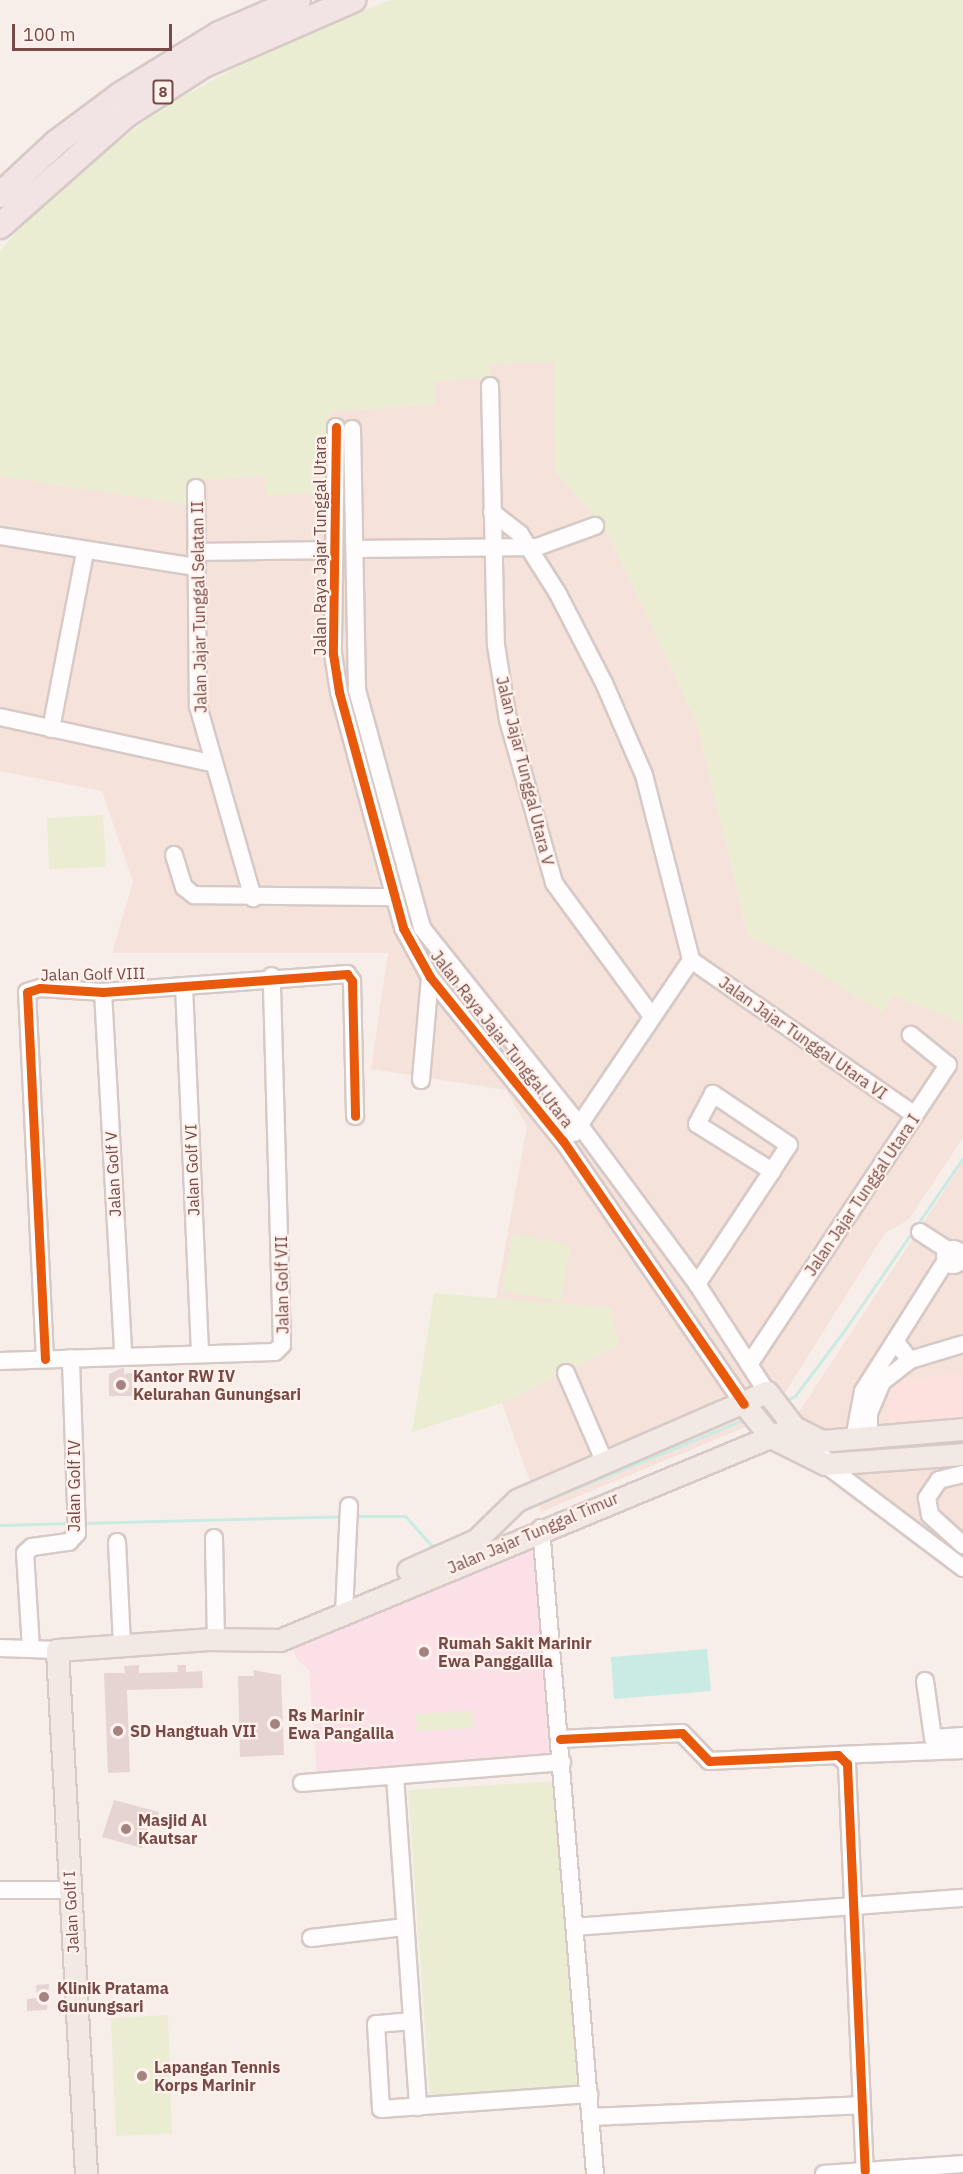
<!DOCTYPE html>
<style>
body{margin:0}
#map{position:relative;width:963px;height:2174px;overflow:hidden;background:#f8eee9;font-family:"IBM Plex Sans",sans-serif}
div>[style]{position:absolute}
.residential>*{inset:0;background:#f5e2da}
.commercial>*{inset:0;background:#fce1df}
.medical>*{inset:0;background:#fbe1e7}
.green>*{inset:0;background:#eaedd2}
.water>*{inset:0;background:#caeae4}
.stream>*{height:3px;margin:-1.5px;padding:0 1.5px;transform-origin:1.5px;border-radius:1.5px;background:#caeae4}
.building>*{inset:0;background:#e5d4d1}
.roads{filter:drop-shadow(2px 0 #d6c9c6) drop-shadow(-2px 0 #d6c9c6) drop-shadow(0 2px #d6c9c6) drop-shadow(0 -2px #d6c9c6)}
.minor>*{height:16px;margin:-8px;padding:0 8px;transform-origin:8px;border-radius:8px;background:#fefcfc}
.minor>.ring{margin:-8px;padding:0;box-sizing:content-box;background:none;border:16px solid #fefcfc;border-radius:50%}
.major>*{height:21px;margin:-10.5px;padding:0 10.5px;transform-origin:10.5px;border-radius:10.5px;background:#f3e9e4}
.highway>*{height:24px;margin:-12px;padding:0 12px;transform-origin:12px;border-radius:12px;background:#f2e4e4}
.cycleway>*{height:9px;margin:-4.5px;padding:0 4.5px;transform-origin:4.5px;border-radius:4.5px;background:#e8590c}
.dots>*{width:16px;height:16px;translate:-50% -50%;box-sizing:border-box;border:3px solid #fff1eb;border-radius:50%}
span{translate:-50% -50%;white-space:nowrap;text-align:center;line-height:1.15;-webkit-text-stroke:4.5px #fff1eb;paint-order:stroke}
.shield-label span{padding:2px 4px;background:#fff1eb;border:2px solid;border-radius:4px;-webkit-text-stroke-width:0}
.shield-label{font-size:15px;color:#784a47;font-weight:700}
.street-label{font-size:16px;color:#784a47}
.poi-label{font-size:16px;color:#784a47;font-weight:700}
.left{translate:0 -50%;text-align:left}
.scale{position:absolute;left:12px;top:24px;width:160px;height:27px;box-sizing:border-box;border:3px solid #784a47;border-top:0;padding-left:8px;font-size:18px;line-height:21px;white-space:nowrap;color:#784a47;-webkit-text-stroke:4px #fff1eb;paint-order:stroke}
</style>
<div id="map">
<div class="residential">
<i style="clip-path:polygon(554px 362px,555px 471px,606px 529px,697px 723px,748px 936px,795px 958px,882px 1012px,893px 995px,963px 1023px,963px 1138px,908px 1220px,885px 1233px,780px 1401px,748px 1426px,541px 1512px,502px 1403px,619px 1345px,610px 1308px,496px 1299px,527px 1126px,506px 1090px,371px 1069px,388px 953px,112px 953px,133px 882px,102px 791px,0 771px,0 476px,190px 505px,189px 480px,264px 476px,334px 491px,331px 412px,435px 404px,434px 381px,489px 377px,489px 364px)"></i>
<i style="clip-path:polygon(963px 1162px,963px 1560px,879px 1498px,818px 1435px,795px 1418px)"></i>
</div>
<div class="commercial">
<i style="clip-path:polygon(963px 1373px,963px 1420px,891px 1430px,883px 1392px,889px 1381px)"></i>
</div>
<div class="medical">
<i style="clip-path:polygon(542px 1535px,565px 1759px,317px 1775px,309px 1670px,297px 1660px,291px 1643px)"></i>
</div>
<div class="green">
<i style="clip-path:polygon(391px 0,963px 0,963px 1023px,893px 995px,882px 1012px,795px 958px,748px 936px,697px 723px,606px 529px,555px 471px,554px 362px,490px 364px,490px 377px,434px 381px,435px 404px,331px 412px,334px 492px,266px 495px,264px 476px,190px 480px,190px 505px,0 476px,0 251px,24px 223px,105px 150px,167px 105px,275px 46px)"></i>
<i style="clip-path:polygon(103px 815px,106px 867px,49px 869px,47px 818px)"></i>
<i style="clip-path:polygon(513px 1234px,571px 1245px,561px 1301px,502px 1291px)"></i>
<i style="clip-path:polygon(434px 1293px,610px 1308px,619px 1345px,502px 1403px,412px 1432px)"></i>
<i style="clip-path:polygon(472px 1711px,473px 1728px,417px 1731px,416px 1714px)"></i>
<i style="clip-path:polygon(557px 1781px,584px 2086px,430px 2098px,408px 1790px)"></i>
<i style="clip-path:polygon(168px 2015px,172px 2134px,116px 2136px,111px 2018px)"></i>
</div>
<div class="water">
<i style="clip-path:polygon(707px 1649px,711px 1691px,614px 1699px,611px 1657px)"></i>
</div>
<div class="stream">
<i style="left:784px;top:1401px;width:12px;rotate:-24deg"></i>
<i style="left:795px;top:1396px;width:85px;rotate:-53.1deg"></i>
<i style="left:846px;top:1328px;width:206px;rotate:-55.5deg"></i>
<i style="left:520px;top:1511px;width:243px;rotate:-22.2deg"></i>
<i style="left:356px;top:1516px;width:49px"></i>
<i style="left:405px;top:1516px;width:39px;rotate:48deg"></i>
<i style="left:431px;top:1545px;width:10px"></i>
<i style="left:83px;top:1523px;width:260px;rotate:-1.5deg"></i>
<i style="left:0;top:1525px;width:70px;rotate:-1.6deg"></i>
</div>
<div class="building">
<i style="clip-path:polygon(124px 1367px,124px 1374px,132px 1373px,132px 1396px,109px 1396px,109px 1374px)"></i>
<i style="clip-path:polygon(139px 1665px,139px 1673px,178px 1672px,177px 1665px,186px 1665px,186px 1672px,202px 1671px,203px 1688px,127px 1690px,130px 1772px,108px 1773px,104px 1673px,125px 1673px,124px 1666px)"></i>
<i style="clip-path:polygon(253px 1670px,281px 1675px,284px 1755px,240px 1757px,238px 1676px,254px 1676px)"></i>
<i style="clip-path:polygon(114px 1800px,159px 1812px,157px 1821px,150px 1819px,142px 1848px,102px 1837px)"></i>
<i style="clip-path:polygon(49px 1984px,47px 2010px,27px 2011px,27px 1999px,37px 1998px,36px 1985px)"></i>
</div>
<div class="roads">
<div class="minor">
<i style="left:490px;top:386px;width:259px;rotate:88.7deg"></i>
<i style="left:496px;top:645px;width:76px;rotate:80.9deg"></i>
<i style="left:508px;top:720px;width:169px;rotate:74.2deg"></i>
<i style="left:554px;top:883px;width:164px;rotate:53.7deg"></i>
<i style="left:336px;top:427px;width:227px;rotate:90.8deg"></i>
<i style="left:333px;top:654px;width:38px;rotate:81deg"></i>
<i style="left:339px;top:692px;width:245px;rotate:74.8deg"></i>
<i style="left:403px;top:928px;width:56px;rotate:61.1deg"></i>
<i style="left:430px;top:977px;width:211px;rotate:51deg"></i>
<i style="left:563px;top:1141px;width:319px;rotate:55.5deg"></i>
<i style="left:352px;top:429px;width:261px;rotate:88.9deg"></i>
<i style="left:357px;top:690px;width:247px;rotate:74.7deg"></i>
<i style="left:422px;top:928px;width:255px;rotate:51.4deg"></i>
<i style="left:581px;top:1127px;width:195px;rotate:53.5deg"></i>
<i style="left:697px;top:1284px;width:129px;rotate:57.1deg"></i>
<i style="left:196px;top:488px;width:218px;rotate:89.5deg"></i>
<i style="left:198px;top:706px;width:200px;rotate:74deg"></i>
<i style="left:492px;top:512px;width:36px;rotate:38deg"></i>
<i style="left:520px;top:534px;width:69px;rotate:57.5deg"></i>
<i style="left:557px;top:592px;width:102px;rotate:62.7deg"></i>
<i style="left:604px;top:683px;width:100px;rotate:66.5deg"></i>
<i style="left:644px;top:775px;width:191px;rotate:75.7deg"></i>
<i style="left:0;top:536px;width:198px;rotate:9deg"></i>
<i style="left:355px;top:549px;width:182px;rotate:-0.6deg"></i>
<i style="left:537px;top:547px;width:62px;rotate:-19.9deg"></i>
<i style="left:196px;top:552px;width:138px;rotate:-0.8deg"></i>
<i style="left:0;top:717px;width:216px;rotate:12.3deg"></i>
<i style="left:51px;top:729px;width:179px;rotate:-79.1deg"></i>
<i style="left:174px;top:855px;width:34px;rotate:73deg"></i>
<i style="left:184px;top:887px;width:13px;rotate:39deg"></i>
<i style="left:194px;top:895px;width:197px;rotate:0.6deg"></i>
<i style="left:691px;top:960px;width:272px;rotate:34.7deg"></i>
<i style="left:184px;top:986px;width:368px;rotate:87.5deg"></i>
<i style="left:103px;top:992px;width:364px;rotate:86.8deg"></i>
<i style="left:421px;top:1080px;width:103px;rotate:-85deg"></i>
<i style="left:574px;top:1133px;width:209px;rotate:-55.9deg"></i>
<i style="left:920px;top:1232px;width:33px;rotate:33deg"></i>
<i class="ring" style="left:945px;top:1249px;width:0;height:0"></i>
<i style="left:945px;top:1262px;width:93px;rotate:122.3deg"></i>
<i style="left:895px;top:1341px;width:24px;rotate:52deg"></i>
<i style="left:910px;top:1360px;width:55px;rotate:-16.8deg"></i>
<i style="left:697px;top:1284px;width:136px;rotate:-56.4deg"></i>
<i style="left:772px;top:1171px;width:31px;rotate:-57deg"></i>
<i style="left:789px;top:1145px;width:92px;rotate:-146.1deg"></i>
<i style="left:713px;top:1094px;width:34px;rotate:118deg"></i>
<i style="left:697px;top:1124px;width:89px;rotate:32.1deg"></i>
<i style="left:45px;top:1359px;width:367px;rotate:-92.8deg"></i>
<i style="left:27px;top:992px;width:14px;rotate:-17deg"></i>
<i style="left:40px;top:988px;width:63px;rotate:3.6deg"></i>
<i style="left:103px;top:992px;width:245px;rotate:-4.2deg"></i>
<i style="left:347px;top:974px;width:9px;rotate:54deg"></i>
<i style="left:352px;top:981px;width:135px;rotate:88.7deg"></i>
<i style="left:0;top:1361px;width:275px;rotate:-1.9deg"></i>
<i style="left:275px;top:1352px;width:10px;rotate:-45deg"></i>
<i style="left:282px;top:1345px;width:369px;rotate:-91.6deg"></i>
<i style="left:750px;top:1363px;width:358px;rotate:-56.4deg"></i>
<i style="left:948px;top:1065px;width:48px;rotate:-141deg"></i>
<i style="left:566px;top:1373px;width:98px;rotate:66.6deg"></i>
<i style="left:869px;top:1438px;width:25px;rotate:-90deg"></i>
<i style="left:869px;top:1413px;width:34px;rotate:-67deg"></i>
<i style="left:882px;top:1382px;width:36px;rotate:-38deg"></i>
<i style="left:854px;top:1439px;width:49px;rotate:-79.4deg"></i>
<i style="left:863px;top:1391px;width:59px;rotate:-57.4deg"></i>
<i style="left:824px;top:1458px;width:6px;rotate:81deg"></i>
<i style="left:825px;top:1464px;width:173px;rotate:37deg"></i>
<i style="left:963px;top:1474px;width:25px;rotate:166deg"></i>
<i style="left:939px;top:1480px;width:22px;rotate:124deg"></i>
<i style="left:927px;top:1498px;width:17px;rotate:80deg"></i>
<i style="left:930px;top:1515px;width:45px;rotate:42.3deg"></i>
<i style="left:541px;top:1528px;width:648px;rotate:85.22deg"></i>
<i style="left:214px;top:1538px;width:101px;rotate:88.9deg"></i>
<i style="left:117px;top:1542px;width:103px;rotate:87.2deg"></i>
<i style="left:344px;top:1613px;width:107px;rotate:-87.3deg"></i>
<i style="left:0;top:1648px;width:57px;rotate:2deg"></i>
<i style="left:31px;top:1648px;width:95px;rotate:-93.6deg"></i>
<i style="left:25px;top:1553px;width:9px;rotate:-41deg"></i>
<i style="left:32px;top:1547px;width:37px;rotate:-8deg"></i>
<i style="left:69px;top:1542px;width:12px;rotate:-48deg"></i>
<i style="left:77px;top:1533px;width:175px;rotate:-92deg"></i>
<i style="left:925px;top:1681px;width:58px;rotate:82deg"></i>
<i style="left:933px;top:1738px;width:30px;rotate:-4deg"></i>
<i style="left:560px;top:1739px;width:122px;rotate:-2.8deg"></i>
<i style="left:682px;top:1733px;width:39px;rotate:46deg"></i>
<i style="left:709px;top:1761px;width:129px;rotate:-2.7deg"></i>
<i style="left:838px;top:1755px;width:13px;rotate:45deg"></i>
<i style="left:847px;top:1764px;width:407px;rotate:87.5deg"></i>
<i style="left:838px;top:1755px;width:125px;rotate:-2.3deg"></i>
<i style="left:395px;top:1776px;width:332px;rotate:86deg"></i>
<i style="left:302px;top:1783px;width:261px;rotate:-4.6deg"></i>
<i style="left:0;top:1890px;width:70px"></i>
<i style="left:575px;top:1927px;width:389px;rotate:-4.3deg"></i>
<i style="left:311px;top:1938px;width:95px;rotate:-6.7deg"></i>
<i style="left:412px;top:2021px;width:36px;rotate:175deg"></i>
<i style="left:376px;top:2024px;width:85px;rotate:86.6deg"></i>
<i style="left:381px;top:2109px;width:209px;rotate:-4.1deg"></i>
<i style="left:590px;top:2117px;width:271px;rotate:-2.5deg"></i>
<i style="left:824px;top:2174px;width:139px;rotate:-4.1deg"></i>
</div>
<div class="major">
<i style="left:744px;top:1404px;width:43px;rotate:50.7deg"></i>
<i style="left:771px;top:1437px;width:60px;rotate:26.6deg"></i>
<i style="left:825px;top:1464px;width:138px;rotate:-4.1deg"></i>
<i style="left:408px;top:1570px;width:74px;rotate:-23.8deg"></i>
<i style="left:476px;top:1540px;width:57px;rotate:-44.3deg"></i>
<i style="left:517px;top:1500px;width:272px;rotate:-23.4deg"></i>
<i style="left:767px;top:1392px;width:44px;rotate:52.4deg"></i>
<i style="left:794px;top:1427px;width:30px;rotate:27deg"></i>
<i style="left:821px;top:1441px;width:143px;rotate:-4.8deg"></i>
<i style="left:86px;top:2174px;width:525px;rotate:-93.17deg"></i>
<i style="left:57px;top:1650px;width:152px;rotate:-4.1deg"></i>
<i style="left:209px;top:1639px;width:71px;rotate:0.8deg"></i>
<i style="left:280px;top:1640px;width:556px;rotate:-22.51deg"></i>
</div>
<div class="highway">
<i style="left:0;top:195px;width:78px;rotate:-42.9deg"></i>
<i style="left:57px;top:142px;width:79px;rotate:-36.7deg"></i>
<i style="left:120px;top:95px;width:116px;rotate:-31.6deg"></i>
<i style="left:219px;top:34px;width:86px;rotate:-23.3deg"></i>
<i style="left:0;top:226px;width:168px;rotate:-41.4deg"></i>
<i style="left:126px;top:115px;width:93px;rotate:-32.7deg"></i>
<i style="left:204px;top:65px;width:163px;rotate:-23.6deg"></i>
</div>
</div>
<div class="cycleway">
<i style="left:336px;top:427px;width:227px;rotate:90.8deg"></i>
<i style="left:333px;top:654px;width:38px;rotate:81deg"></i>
<i style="left:339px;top:692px;width:245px;rotate:74.8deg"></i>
<i style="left:403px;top:928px;width:56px;rotate:61.1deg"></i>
<i style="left:430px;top:977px;width:211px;rotate:51deg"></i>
<i style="left:563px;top:1141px;width:319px;rotate:55.5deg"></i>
<i style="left:45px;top:1359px;width:367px;rotate:-92.8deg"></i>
<i style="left:27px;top:992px;width:14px;rotate:-17deg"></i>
<i style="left:40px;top:988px;width:63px;rotate:3.6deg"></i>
<i style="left:103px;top:992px;width:245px;rotate:-4.2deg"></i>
<i style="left:347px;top:974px;width:9px;rotate:54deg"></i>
<i style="left:352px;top:981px;width:135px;rotate:88.7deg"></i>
<i style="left:560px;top:1739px;width:122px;rotate:-2.8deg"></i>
<i style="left:682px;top:1733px;width:39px;rotate:46deg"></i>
<i style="left:709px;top:1761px;width:129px;rotate:-2.7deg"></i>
<i style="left:838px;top:1755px;width:13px;rotate:45deg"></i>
<i style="left:847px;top:1764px;width:407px;rotate:87.5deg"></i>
</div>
<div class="dots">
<i style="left:121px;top:1385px;background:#a58380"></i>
<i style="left:424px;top:1652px;background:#a58380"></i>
<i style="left:275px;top:1724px;background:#a58380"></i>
<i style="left:118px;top:1731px;background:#a58380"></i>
<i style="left:126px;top:1829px;background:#a58380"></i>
<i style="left:44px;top:1997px;background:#a58380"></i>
<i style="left:142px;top:2076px;background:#a58380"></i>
</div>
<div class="shield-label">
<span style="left:163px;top:92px">8</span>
</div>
<div class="street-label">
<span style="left:320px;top:546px;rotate:-90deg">Jalan Raya Jajar Tunggal Utara</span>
<span style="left:199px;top:607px;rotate:-91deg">Jalan Jajar Tunggal Selatan II</span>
<span style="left:525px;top:771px;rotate:76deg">Jalan Jajar Tunggal Utara V</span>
<span style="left:93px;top:974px;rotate:-1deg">Jalan Golf VIII</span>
<span style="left:803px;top:1038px;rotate:35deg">Jalan Jajar Tunggal Utara VI</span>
<span style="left:502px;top:1039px;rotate:52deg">Jalan Raya Jajar Tunggal Utara</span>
<span style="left:192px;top:1170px;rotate:-92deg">Jalan Golf VI</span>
<span style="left:113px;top:1174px;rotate:-93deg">Jalan Golf V</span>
<span style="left:862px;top:1195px;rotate:-56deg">Jalan Jajar Tunggal Utara I</span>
<span style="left:282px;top:1285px;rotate:-91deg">Jalan Golf VII</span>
<span style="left:74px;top:1486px;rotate:-90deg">Jalan Golf IV</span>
<span style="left:533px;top:1533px;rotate:-23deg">Jalan Jajar Tunggal Timur</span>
<span style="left:71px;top:1912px;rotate:-93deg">Jalan Golf I</span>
</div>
<div class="poi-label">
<span class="left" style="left:133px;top:1385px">Kantor RW IV<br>Kelurahan Gunungsari</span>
<span class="left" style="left:438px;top:1652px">Rumah Sakit Marinir<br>Ewa Panggalila</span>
<span class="left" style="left:288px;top:1724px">Rs Marinir<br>Ewa Pangalila</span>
<span class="left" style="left:130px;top:1731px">SD Hangtuah VII</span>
<span class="left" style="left:138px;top:1829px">Masjid Al<br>Kautsar</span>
<span class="left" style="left:57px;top:1997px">Klinik Pratama<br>Gunungsari</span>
<span class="left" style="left:154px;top:2076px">Lapangan Tennis<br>Korps Marinir</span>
</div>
<div class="scale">100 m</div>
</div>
